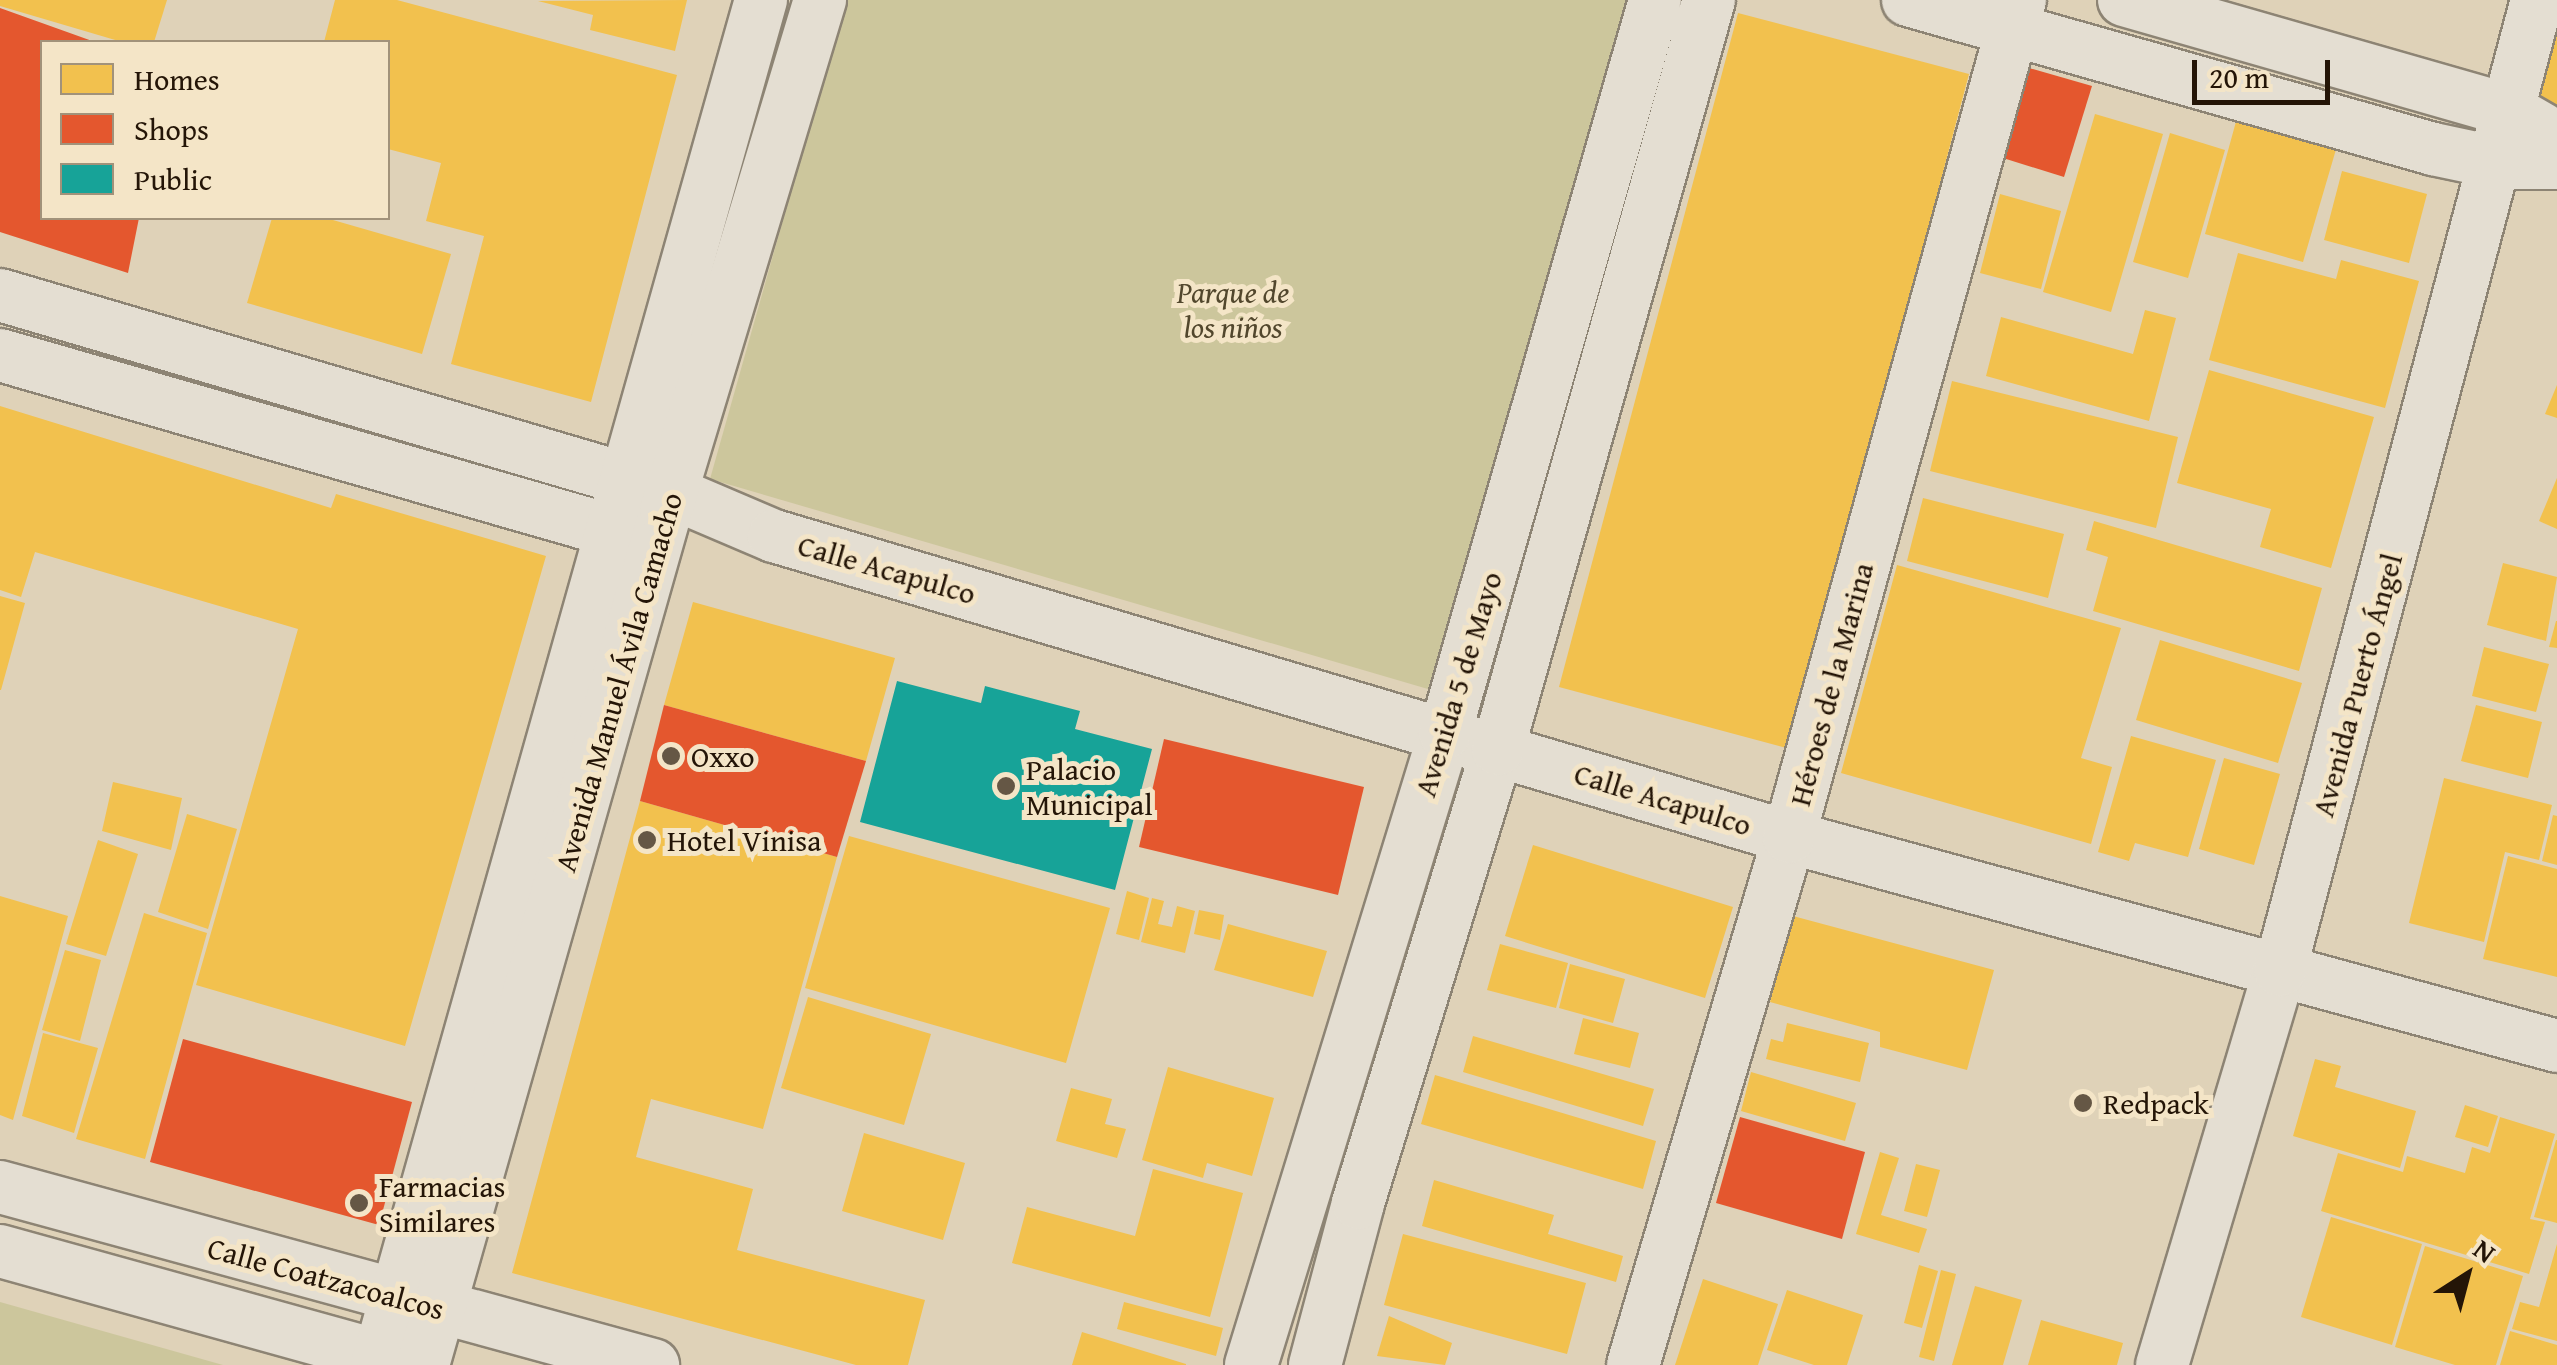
<!DOCTYPE html>
<meta charset="utf-8">
<style>
body{margin:0}
#map{position:relative;width:2557px;height:1365px;overflow:hidden;background:#dfd2b8;font-family:"Gentium Book Plus",serif}
div>[style]{position:absolute}
.green>*{inset:0;background:#ccc69c}
.homes>*{inset:0;background:#f2c14e}
.shops>*{inset:0;background:#e4572e}
.public>*{inset:0;background:#17a398}
.roads{filter:drop-shadow(2px 0 #8d8474) drop-shadow(-2px 0 #8d8474) drop-shadow(0 2px #8d8474) drop-shadow(0 -2px #8d8474)}
.street>*{height:52px;margin:-26px;padding:0 26px;transform-origin:26px;border-radius:26px;background:#e4ded2}
.dots>*{width:28px;height:28px;translate:-50% -50%;box-sizing:border-box;border:5px solid #f4e5c7;border-radius:50%}
span{translate:-50% -50%;white-space:nowrap;text-align:center;line-height:1.15;-webkit-text-stroke:10px #f4e5c7;paint-order:stroke}
.park-label{font-size:30px;color:#52472d;font-style:italic}
.street-label{font-size:30px;color:#241507}
.poi-label{font-size:30px;color:#241507}
.left{translate:0 -50%;text-align:left}
.legend{position:absolute;left:40px;top:40px;width:350px;height:180px;box-sizing:border-box;background:#f4e5c7;border:2px solid #a1927a;margin:0;padding:12px 18px;list-style:none;font-size:30px;color:#241507}
.legend li{display:flex;align-items:center;gap:20px;height:50px}
.legend b{width:50px;border:2px solid #a1927a}
.north{position:absolute;left:2417px;top:1225px;width:100px;height:100px;-webkit-text-stroke:8px #f4e5c7;paint-order:stroke;rotate:36deg;font-size:28px;font-weight:700;line-height:40px;text-align:center;color:#241507}
.north::after{content:'';display:block;margin:auto;width:35px;height:45px;background:#241507;clip-path:polygon(50% 0,100% 100%,50% 72%,0 100%)}
.scale{position:absolute;left:2192px;top:60px;width:138px;height:45px;box-sizing:border-box;border:5px solid #241507;border-top:0;padding-left:12px;font-size:30px;line-height:35px;white-space:nowrap;color:#241507;-webkit-text-stroke:8px #f4e5c7;paint-order:stroke}
</style>
<div id="map">
<div class="green">
<i style="clip-path:polygon(845px 0,1644px 0,1445px 694px,710px 479px)"></i>
<i style="clip-path:polygon(0 1302px,223px 1365px,0 1365px)"></i>
</div>
<div class="homes">
<i style="clip-path:polygon(0 0,167px 0,154px 42px,122px 42px,0 6px)"></i>
<i style="clip-path:polygon(335px 0,397px 0,677px 75px,591px 402px,451px 364px,484px 236px,426px 221px,441px 163px,388px 149px,388px 42px,324px 42px)"></i>
<i style="clip-path:polygon(687px 0,675px 51px,590px 30px,593px 15px,538px 1px)"></i>
<i style="clip-path:polygon(2557px 0,2557px 106px,2524px 96px)"></i>
<i style="clip-path:polygon(1738px 13px,1969px 74px,1790px 749px,1559px 687px)"></i>
<i style="clip-path:polygon(2095px 114px,2163px 134px,2111px 312px,2043px 292px)"></i>
<i style="clip-path:polygon(2237px 118px,2337px 146px,2303px 262px,2205px 234px)"></i>
<i style="clip-path:polygon(2170px 133px,2225px 150px,2188px 278px,2133px 262px)"></i>
<i style="clip-path:polygon(2342px 171px,2427px 194px,2409px 263px,2324px 240px)"></i>
<i style="clip-path:polygon(2000px 194px,2061px 211px,2041px 289px,1980px 273px)"></i>
<i style="clip-path:polygon(272px 218px,326px 218px,451px 254px,422px 354px,247px 303px)"></i>
<i style="clip-path:polygon(2238px 253px,2336px 279px,2341px 260px,2419px 281px,2385px 408px,2209px 360px)"></i>
<i style="clip-path:polygon(2145px 310px,2176px 318px,2149px 421px,1986px 376px,2001px 317px,2133px 354px)"></i>
<i style="clip-path:polygon(2209px 370px,2374px 417px,2331px 568px,2260px 547px,2271px 509px,2177px 483px)"></i>
<i style="clip-path:polygon(1952px 381px,2178px 437px,2156px 528px,1930px 471px)"></i>
<i style="clip-path:polygon(2557px 385px,2557px 418px,2545px 414px)"></i>
<i style="clip-path:polygon(0 406px,331px 508px,336px 494px,546px 556px,405px 1046px,196px 985px,298px 629px,35px 552px,21px 597px,0 590px)"></i>
<i style="clip-path:polygon(2557px 478px,2557px 529px,2539px 521px)"></i>
<i style="clip-path:polygon(1923px 498px,2064px 534px,2048px 598px,1907px 561px)"></i>
<i style="clip-path:polygon(2094px 521px,2322px 588px,2299px 671px,2093px 611px,2108px 557px,2086px 550px)"></i>
<i style="clip-path:polygon(2503px 563px,2557px 577px,2546px 641px,2487px 625px)"></i>
<i style="clip-path:polygon(1897px 565px,2121px 628px,2081px 758px,2112px 767px,2091px 844px,1841px 773px)"></i>
<i style="clip-path:polygon(0 596px,25px 603px,1px 690px,0 690px)"></i>
<i style="clip-path:polygon(693px 602px,895px 658px,866px 761px,664px 705px)"></i>
<i style="clip-path:polygon(2556px 621px,2557px 621px,2557px 648px,2549px 647px)"></i>
<i style="clip-path:polygon(2160px 640px,2302px 683px,2278px 763px,2136px 720px)"></i>
<i style="clip-path:polygon(2484px 647px,2549px 664px,2536px 712px,2472px 696px)"></i>
<i style="clip-path:polygon(2476px 705px,2542px 722px,2528px 778px,2461px 761px)"></i>
<i style="clip-path:polygon(2131px 736px,2216px 760px,2188px 857px,2135px 843px,2129px 861px,2098px 852px)"></i>
<i style="clip-path:polygon(2224px 758px,2280px 774px,2254px 865px,2199px 849px)"></i>
<i style="clip-path:polygon(2444px 778px,2552px 805px,2539px 860px,2505px 852px,2484px 942px,2409px 923px)"></i>
<i style="clip-path:polygon(113px 782px,182px 798px,171px 850px,102px 831px)"></i>
<i style="clip-path:polygon(640px 801px,837px 857px,763px 1129px,651px 1099px,636px 1157px,753px 1189px,737px 1250px,925px 1300px,908px 1365px,856px 1365px,512px 1273px)"></i>
<i style="clip-path:polygon(187px 814px,237px 829px,208px 929px,158px 912px)"></i>
<i style="clip-path:polygon(2553px 815px,2557px 816px,2557px 865px,2542px 861px)"></i>
<i style="clip-path:polygon(849px 836px,1110px 908px,1066px 1063px,805px 988px)"></i>
<i style="clip-path:polygon(98px 840px,138px 854px,106px 956px,66px 944px)"></i>
<i style="clip-path:polygon(1533px 845px,1733px 907px,1705px 998px,1505px 936px)"></i>
<i style="clip-path:polygon(2508px 856px,2557px 869px,2557px 977px,2483px 959px)"></i>
<i style="clip-path:polygon(1127px 891px,1149px 898px,1139px 940px,1116px 934px)"></i>
<i style="clip-path:polygon(0 896px,68px 916px,13px 1120px,0 1115px)"></i>
<i style="clip-path:polygon(1152px 898px,1164px 901px,1158px 924px,1172px 927px,1177px 906px,1195px 911px,1185px 953px,1141px 942px)"></i>
<i style="clip-path:polygon(1199px 910px,1224px 915px,1220px 940px,1194px 934px)"></i>
<i style="clip-path:polygon(144px 913px,207px 933px,145px 1159px,76px 1139px)"></i>
<i style="clip-path:polygon(1793px 916px,1994px 970px,1967px 1070px,1880px 1047px,1880px 1032px,1770px 1002px)"></i>
<i style="clip-path:polygon(1228px 924px,1327px 951px,1313px 997px,1214px 970px)"></i>
<i style="clip-path:polygon(1500px 944px,1568px 963px,1556px 1008px,1487px 990px)"></i>
<i style="clip-path:polygon(65px 950px,101px 960px,80px 1041px,42px 1030px)"></i>
<i style="clip-path:polygon(1570px 964px,1625px 979px,1613px 1023px,1559px 1008px)"></i>
<i style="clip-path:polygon(808px 997px,931px 1034px,904px 1125px,781px 1088px)"></i>
<i style="clip-path:polygon(1583px 1018px,1639px 1033px,1630px 1068px,1574px 1054px)"></i>
<i style="clip-path:polygon(1787px 1023px,1869px 1043px,1860px 1082px,1766px 1059px,1771px 1039px,1783px 1042px)"></i>
<i style="clip-path:polygon(43px 1033px,98px 1048px,74px 1133px,22px 1116px)"></i>
<i style="clip-path:polygon(1473px 1036px,1654px 1089px,1643px 1126px,1463px 1072px)"></i>
<i style="clip-path:polygon(2315px 1059px,2341px 1066px,2335px 1087px,2416px 1111px,2400px 1168px,2293px 1136px)"></i>
<i style="clip-path:polygon(1168px 1067px,1274px 1098px,1252px 1176px,1207px 1163px,1203px 1178px,1142px 1160px)"></i>
<i style="clip-path:polygon(1751px 1072px,1856px 1103px,1845px 1141px,1741px 1111px)"></i>
<i style="clip-path:polygon(1435px 1075px,1656px 1141px,1643px 1189px,1421px 1124px)"></i>
<i style="clip-path:polygon(1071px 1088px,1112px 1099px,1105px 1124px,1126px 1129px,1117px 1158px,1056px 1141px)"></i>
<i style="clip-path:polygon(2465px 1105px,2498px 1116px,2488px 1147px,2455px 1137px)"></i>
<i style="clip-path:polygon(2500px 1117px,2555px 1134px,2530px 1219px,2545px 1222px,2529px 1274px,2321px 1211px,2338px 1153px,2403px 1172px,2407px 1156px,2465px 1173px,2472px 1147px,2490px 1153px)"></i>
<i style="clip-path:polygon(864px 1133px,965px 1163px,943px 1240px,842px 1211px)"></i>
<i style="clip-path:polygon(2556px 1140px,2557px 1140px,2557px 1223px,2534px 1217px)"></i>
<i style="clip-path:polygon(1880px 1152px,1899px 1158px,1881px 1215px,1927px 1229px,1919px 1253px,1856px 1234px)"></i>
<i style="clip-path:polygon(1916px 1164px,1940px 1170px,1927px 1217px,1904px 1211px)"></i>
<i style="clip-path:polygon(1153px 1169px,1243px 1193px,1210px 1317px,1012px 1263px,1027px 1207px,1135px 1236px)"></i>
<i style="clip-path:polygon(1434px 1180px,1554px 1215px,1548px 1234px,1623px 1256px,1616px 1282px,1422px 1226px)"></i>
<i style="clip-path:polygon(2331px 1217px,2422px 1244px,2392px 1345px,2301px 1317px)"></i>
<i style="clip-path:polygon(1403px 1234px,1586px 1283px,1567px 1354px,1384px 1305px)"></i>
<i style="clip-path:polygon(2557px 1244px,2557px 1341px,2512px 1329px,2520px 1302px,2539px 1307px)"></i>
<i style="clip-path:polygon(2425px 1246px,2523px 1276px,2496px 1365px,2455px 1365px,2395px 1347px)"></i>
<i style="clip-path:polygon(1919px 1265px,1938px 1271px,1922px 1328px,1904px 1323px)"></i>
<i style="clip-path:polygon(1941px 1270px,1956px 1274px,1934px 1361px,1919px 1357px)"></i>
<i style="clip-path:polygon(1703px 1279px,1778px 1304px,1758px 1365px,1675px 1365px)"></i>
<i style="clip-path:polygon(1975px 1286px,2022px 1300px,2003px 1365px,1952px 1365px)"></i>
<i style="clip-path:polygon(1787px 1290px,1863px 1315px,1847px 1365px,1814px 1365px,1767px 1350px)"></i>
<i style="clip-path:polygon(1124px 1302px,1223px 1328px,1216px 1356px,1117px 1329px)"></i>
<i style="clip-path:polygon(1389px 1316px,1452px 1343px,1445px 1365px,1377px 1356px)"></i>
<i style="clip-path:polygon(2041px 1320px,2123px 1343px,2117px 1365px,2028px 1365px)"></i>
<i style="clip-path:polygon(2510px 1331px,2557px 1345px,2557px 1365px,2500px 1365px)"></i>
<i style="clip-path:polygon(1082px 1332px,1186px 1364px,1186px 1365px,1072px 1365px)"></i>
</div>
<div class="shops">
<i style="clip-path:polygon(0 8px,95px 42px,42px 42px,42px 218px,139px 218px,128px 273px,0 232px)"></i>
<i style="clip-path:polygon(2029px 68px,2092px 86px,2064px 177px,2003px 158px)"></i>
<i style="clip-path:polygon(664px 705px,866px 761px,837px 857px,640px 801px)"></i>
<i style="clip-path:polygon(1164px 739px,1364px 787px,1338px 895px,1139px 847px)"></i>
<i style="clip-path:polygon(183px 1039px,412px 1102px,379px 1225px,150px 1162px)"></i>
<i style="clip-path:polygon(1740px 1117px,1865px 1152px,1842px 1239px,1716px 1203px)"></i>
</div>
<div class="public">
<i style="clip-path:polygon(897px 681px,981px 703px,985px 686px,1080px 711px,1075px 729px,1152px 749px,1115px 890px,860px 822px)"></i>
</div>
<div class="roads">
<div class="street">
<i style="left:1908px;top:0;width:546px;rotate:15.84deg"></i>
<i style="left:2433px;top:149px;width:67px;rotate:12deg"></i>
<i style="left:2499px;top:163px;width:58px"></i>
<i style="left:2124px;top:0;width:403px;rotate:16deg"></i>
<i style="left:2511px;top:111px;width:36px;rotate:30deg"></i>
<i style="left:0;top:295px;width:702px;rotate:16.39deg"></i>
<i style="left:673px;top:493px;width:110px;rotate:23.1deg"></i>
<i style="left:774px;top:536px;width:1059px;rotate:16.52deg"></i>
<i style="left:1789px;top:837px;width:796px;rotate:15.22deg"></i>
<i style="left:0;top:355px;width:673px;rotate:16.04deg"></i>
<i style="left:0;top:1187px;width:677px;rotate:15.25deg"></i>
<i style="left:0;top:1251px;width:427px;rotate:15.5deg"></i>
<i style="left:377px;top:1365px;width:1418px;rotate:-74.29deg"></i>
<i style="left:423px;top:1365px;width:889px;rotate:-74.13deg"></i>
<i style="left:666px;top:510px;width:533px;rotate:-73.2deg"></i>
<i style="left:1251px;top:1365px;width:661px;rotate:-72.94deg"></i>
<i style="left:1445px;top:733px;width:762px;rotate:-74.01deg"></i>
<i style="left:1315px;top:1365px;width:168px;rotate:-75.1deg"></i>
<i style="left:1358px;top:1203px;width:475px;rotate:-72.9deg"></i>
<i style="left:1498px;top:749px;width:778px;rotate:-74.27deg"></i>
<i style="left:1633px;top:1365px;width:551px;rotate:-73.54deg"></i>
<i style="left:1789px;top:837px;width:868px;rotate:-74.57deg"></i>
<i style="left:2162px;top:1365px;width:412px;rotate:-73.4deg"></i>
<i style="left:2280px;top:970px;width:1003px;rotate:-75.16deg"></i>
</div>
</div>
<div class="dots">
<i style="left:671px;top:756px;background:#655745"></i>
<i style="left:1006px;top:786px;background:#655745"></i>
<i style="left:647px;top:840px;background:#655745"></i>
<i style="left:2083px;top:1103px;background:#655745"></i>
<i style="left:359px;top:1203px;background:#655745"></i>
</div>
<div class="park-label">
<span style="left:1233px;top:309px">Parque de<br>los niños</span>
</div>
<div class="street-label">
<span style="left:887px;top:569px;rotate:16deg">Calle Acapulco</span>
<span style="left:618px;top:682px;rotate:-74deg">Avenida Manuel Ávila Camacho</span>
<span style="left:1458px;top:684px;rotate:-73deg">Avenida 5 de Mayo</span>
<span style="left:1831px;top:684px;rotate:-75deg">Héroes de la Marina</span>
<span style="left:2357px;top:685px;rotate:-75deg">Avenida Puerto Ángel</span>
<span style="left:1663px;top:799px;rotate:17deg">Calle Acapulco</span>
<span style="left:326px;top:1278px;rotate:15deg">Calle Coatzacoalcos</span>
</div>
<div class="poi-label">
<span class="left" style="left:691px;top:756px">Oxxo</span>
<span class="left" style="left:1026px;top:786px">Palacio<br>Municipal</span>
<span class="left" style="left:667px;top:840px">Hotel Vinisa</span>
<span class="left" style="left:2103px;top:1103px">Redpack</span>
<span class="left" style="left:379px;top:1203px">Farmacias<br>Similares</span>
</div>
<ul class="legend">
<li><b style="height:28px;background:#f2c14e"></b>Homes</li>
<li><b style="height:28px;background:#e4572e"></b>Shops</li>
<li><b style="height:28px;background:#17a398"></b>Public</li>
</ul>
<div class="north">N</div>
<div class="scale">20 m</div>
</div>
